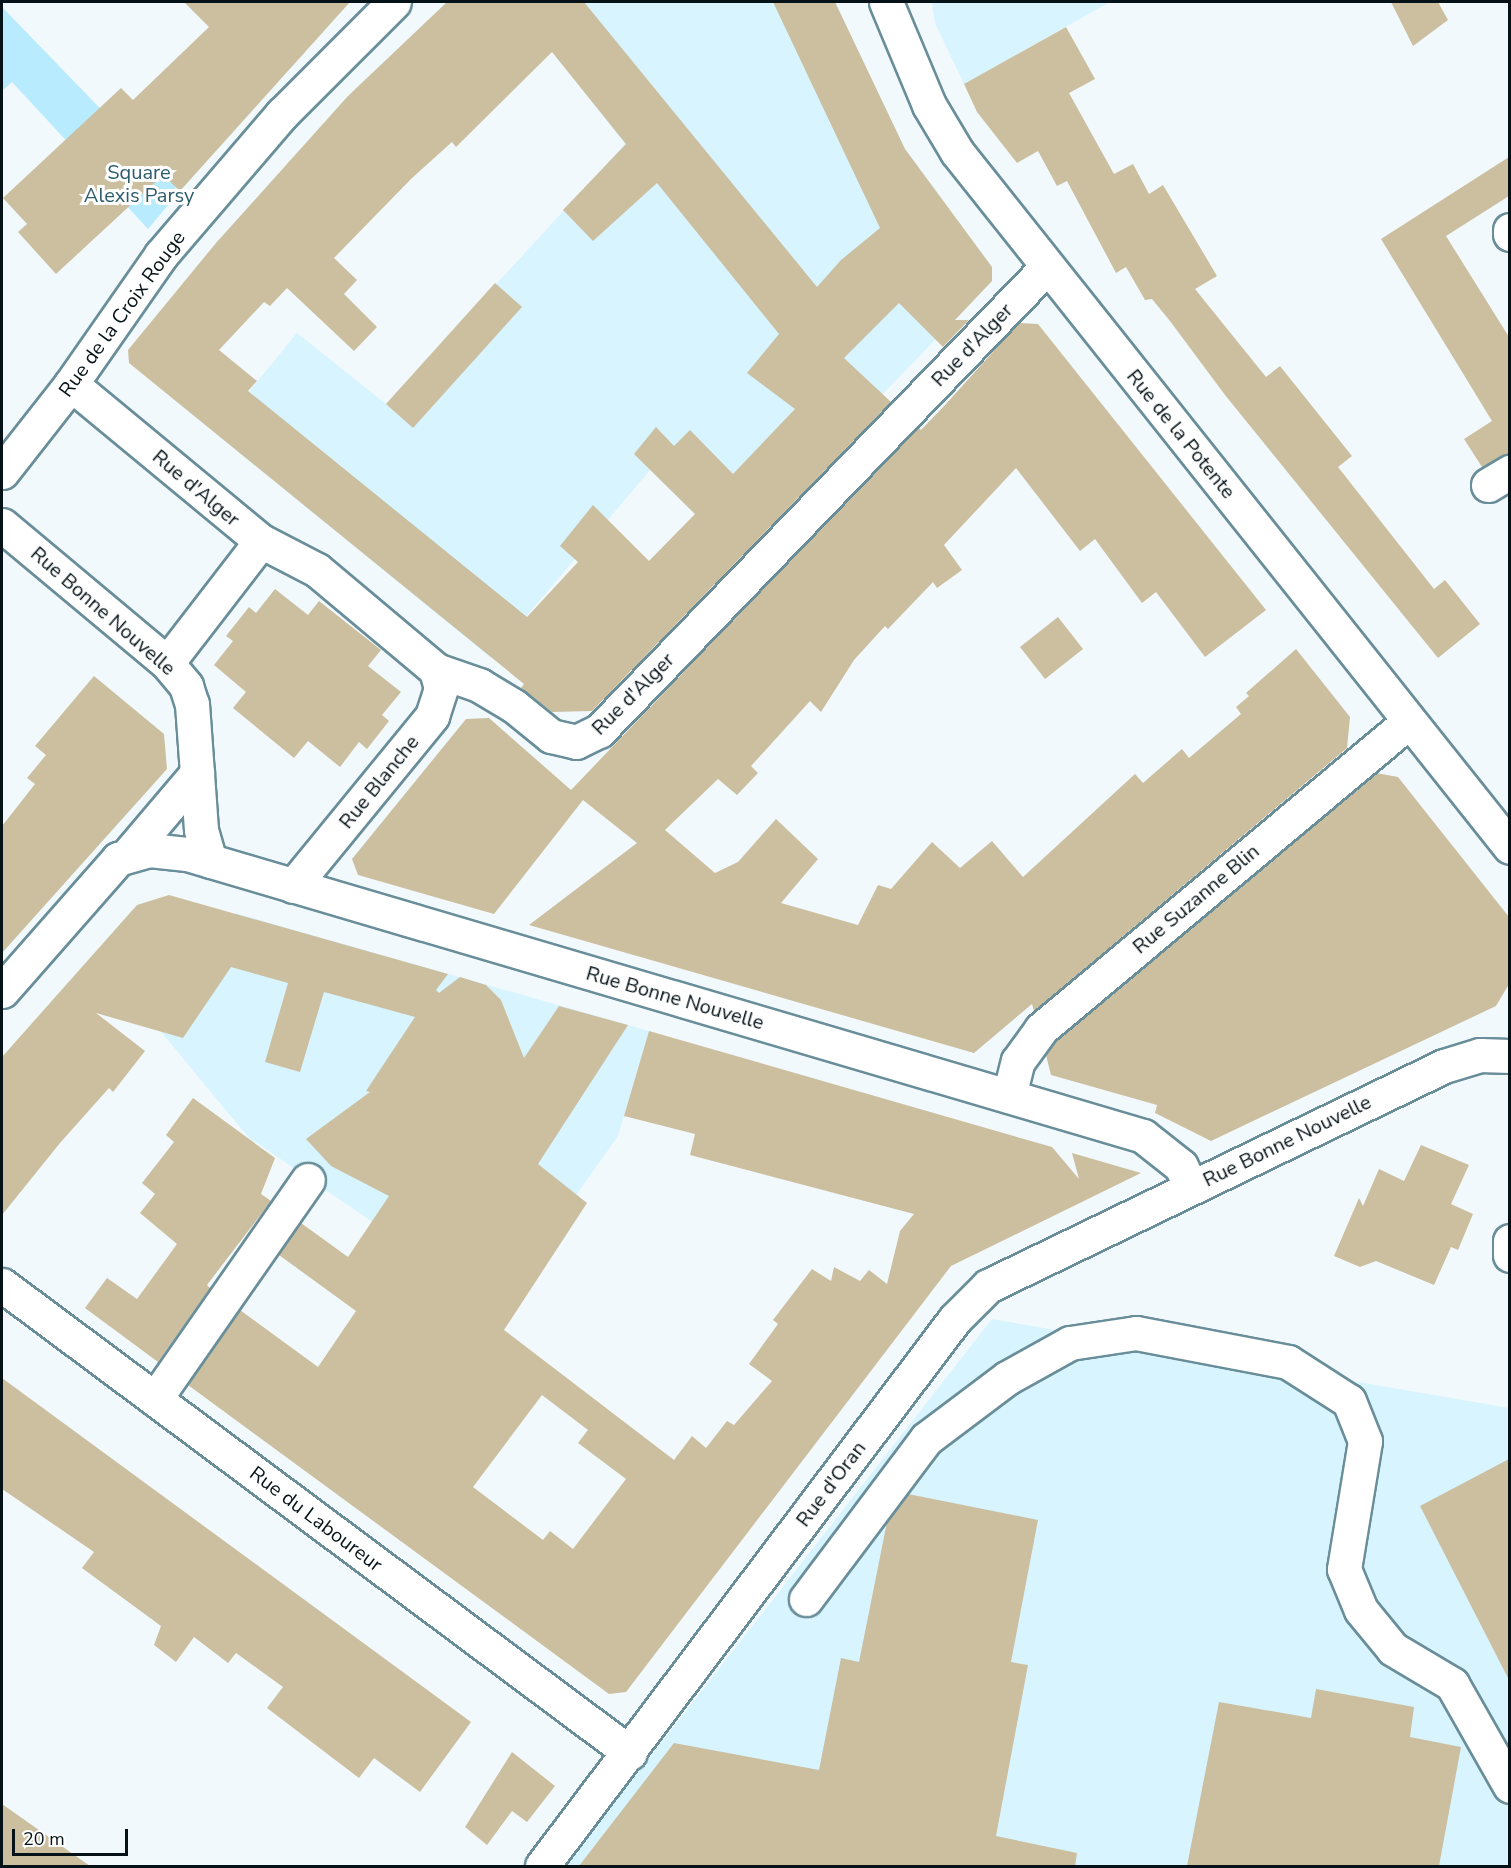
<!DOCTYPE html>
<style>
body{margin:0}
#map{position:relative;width:1511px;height:1868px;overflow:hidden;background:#f1f9fc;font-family:"Nunito Sans",sans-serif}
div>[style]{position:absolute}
.built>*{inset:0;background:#d8f4ff}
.green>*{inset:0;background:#b8ebfd}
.building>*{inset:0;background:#cbbf9f}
.roads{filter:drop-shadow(2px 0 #698e9a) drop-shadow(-2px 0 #698e9a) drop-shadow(0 2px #698e9a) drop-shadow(0 -2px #698e9a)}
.minor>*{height:33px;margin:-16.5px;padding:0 16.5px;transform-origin:16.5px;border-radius:16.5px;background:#fff}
span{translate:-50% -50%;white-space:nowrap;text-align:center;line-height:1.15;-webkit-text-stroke:6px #fff;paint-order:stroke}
.park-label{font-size:20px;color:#2d5d6c}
.street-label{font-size:20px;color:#051318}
.frame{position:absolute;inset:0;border:3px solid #051318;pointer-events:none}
.scale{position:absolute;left:12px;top:1829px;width:116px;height:27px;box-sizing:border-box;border:3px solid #051318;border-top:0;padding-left:8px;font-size:18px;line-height:21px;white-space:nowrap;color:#051318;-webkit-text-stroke:4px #fff;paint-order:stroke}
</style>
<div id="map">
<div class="built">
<i style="clip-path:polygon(582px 2px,835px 2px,905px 149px,992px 267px,992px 281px,732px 550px,650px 470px,491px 658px,215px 433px,297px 333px,386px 404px,625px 144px,554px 54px,596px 17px)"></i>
<i style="clip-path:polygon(932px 2px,1110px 2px,964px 84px,935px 23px)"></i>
<i style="clip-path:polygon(235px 913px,649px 1031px,618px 1136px,497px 1307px,248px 1137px,158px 1028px)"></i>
<i style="clip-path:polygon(992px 1319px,1509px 1408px,1509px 1866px,565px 1866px)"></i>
</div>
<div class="green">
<i style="clip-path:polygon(2px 7px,180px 191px,148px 229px,12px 82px,2px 91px)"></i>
</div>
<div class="building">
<i style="clip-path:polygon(184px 2px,350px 2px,180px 191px,163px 175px,56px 274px,18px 232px,27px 224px,3px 198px,121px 88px,133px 100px,209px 27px)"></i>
<i style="clip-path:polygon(evenodd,447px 2px,584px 2px,817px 287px,841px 260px,880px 228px,773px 2px,835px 2px,905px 149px,992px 267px,992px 281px,955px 320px,969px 320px,943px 347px,899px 303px,844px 358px,891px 402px,592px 711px,552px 712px,521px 688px,524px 684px,129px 363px,128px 350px,216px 243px,348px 96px,447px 2px,552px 52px,626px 144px,563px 210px,593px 241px,657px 183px,779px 334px,747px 373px,795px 409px,733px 474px,690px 430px,674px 446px,656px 427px,634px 454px,695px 514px,649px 561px,593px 505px,560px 546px,578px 562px,527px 617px,248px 391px,257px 381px,219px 350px,264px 302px,270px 306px,287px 288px,354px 351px,377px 327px,344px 294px,357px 280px,334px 258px,412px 178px,452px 142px,456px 147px,552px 52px)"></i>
<i style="clip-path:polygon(1391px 2px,1438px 2px,1448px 20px,1413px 46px)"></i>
<i style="clip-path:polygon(1066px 27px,1095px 79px,1069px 93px,1114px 174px,1133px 164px,1149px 194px,1163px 185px,1217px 276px,1195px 289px,1266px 377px,1280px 366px,1352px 456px,1338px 467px,1434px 589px,1445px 580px,1480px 624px,1438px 658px,1225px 395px,1170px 321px,1152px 299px,1145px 300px,1126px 267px,1116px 273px,1067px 181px,1057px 186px,1038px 151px,1017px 163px,977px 112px,964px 84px)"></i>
<i style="clip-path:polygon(1509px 157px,1509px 196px,1446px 236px,1509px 337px,1509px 453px,1482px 467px,1464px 439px,1492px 421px,1381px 239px)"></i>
<i style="clip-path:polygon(495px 283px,522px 307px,413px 428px,386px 404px)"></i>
<i style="clip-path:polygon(1019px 323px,1038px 324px,1266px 610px,1205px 657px,1156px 592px,1142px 603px,1095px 539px,1080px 551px,1016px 468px,944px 545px,962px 570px,937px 588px,933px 582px,888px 629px,885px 626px,854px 660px,821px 712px,810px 701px,751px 766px,758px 773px,737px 795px,718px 779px,665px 830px,715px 873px,738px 862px,776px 819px,818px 859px,781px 903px,858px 925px,878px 885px,891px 889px,932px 842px,960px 868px,992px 841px,1023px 877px,1135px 774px,1143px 783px,1182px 749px,1189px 758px,1241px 714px,1236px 707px,1249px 696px,1246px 693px,1296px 649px,1350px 717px,1347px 748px,1034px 1011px,1032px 1004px,974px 1053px,529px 925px,637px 843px,583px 800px,494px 914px,358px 875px,352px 859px,466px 719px,489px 718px,571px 790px,918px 427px,921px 430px,946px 404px)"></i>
<i style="clip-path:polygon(275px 589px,308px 615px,319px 601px,381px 650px,368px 666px,401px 692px,382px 715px,389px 721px,367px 749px,359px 742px,340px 767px,308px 741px,294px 758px,233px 708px,246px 692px,214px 665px,233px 641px,226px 636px,249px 607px,256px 613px)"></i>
<i style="clip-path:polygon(1058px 617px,1083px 649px,1045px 679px,1020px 647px)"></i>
<i style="clip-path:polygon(94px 676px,164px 734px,167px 769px,2px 953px,2px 826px,35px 784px,27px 778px,46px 755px,35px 746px)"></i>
<i style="clip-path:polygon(1376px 773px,1398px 777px,1509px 917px,1509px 984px,1496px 1006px,1211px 1141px,1155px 1113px,1157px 1105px,1051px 1075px,1046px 1055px,1055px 1042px)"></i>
<i style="clip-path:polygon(evenodd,169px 895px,448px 974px,436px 990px,439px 993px,460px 977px,486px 985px,501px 1000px,524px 1058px,559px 1006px,628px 1025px,538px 1164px,587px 1203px,504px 1330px,674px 1460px,692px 1436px,706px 1448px,727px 1421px,734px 1425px,772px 1381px,749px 1364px,778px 1324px,773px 1320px,812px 1269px,831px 1281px,834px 1267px,860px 1281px,869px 1270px,887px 1284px,900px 1231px,914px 1214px,690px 1155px,695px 1134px,624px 1116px,649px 1031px,1052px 1147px,1079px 1179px,1072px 1153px,1141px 1173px,951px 1266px,626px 1692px,609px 1694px,188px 1385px,240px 1310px,318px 1367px,356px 1311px,279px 1255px,301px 1223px,348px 1257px,389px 1196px,331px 1166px,306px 1139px,370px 1092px,366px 1091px,415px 1017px,324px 992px,300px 1072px,265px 1062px,288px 983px,231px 967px,183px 1038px,96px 1013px,145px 1051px,113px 1092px,109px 1088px,60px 1143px,2px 1215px,2px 1057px,137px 905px,169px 895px,542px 1395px,588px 1430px,578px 1443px,626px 1479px,573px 1549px,550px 1531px,543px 1540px,473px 1487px,542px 1395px)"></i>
<i style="clip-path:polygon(193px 1098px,275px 1158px,261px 1194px,271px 1201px,207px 1285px,210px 1288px,158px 1362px,85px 1308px,107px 1278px,137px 1299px,177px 1244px,140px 1213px,155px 1194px,142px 1183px,174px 1142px,166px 1135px)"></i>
<i style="clip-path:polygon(1421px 1145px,1469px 1165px,1451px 1204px,1473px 1214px,1458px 1250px,1451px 1247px,1434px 1285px,1376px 1261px,1360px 1267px,1334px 1256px,1359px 1198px,1363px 1206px,1379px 1169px,1404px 1181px)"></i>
<i style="clip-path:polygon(2px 1378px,471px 1722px,420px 1792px,374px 1758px,359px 1778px,267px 1708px,283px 1687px,236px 1653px,228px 1663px,194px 1637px,176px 1662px,154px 1645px,161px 1626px,82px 1568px,94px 1552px,2px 1489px)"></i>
<i style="clip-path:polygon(1509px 1459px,1509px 1680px,1420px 1506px)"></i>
<i style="clip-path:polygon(908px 1494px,1038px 1520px,1011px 1662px,1028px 1665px,996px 1836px,1077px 1853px,1075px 1866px,579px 1866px,674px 1743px,819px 1770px,841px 1658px,859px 1662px,887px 1522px)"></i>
<i style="clip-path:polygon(1316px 1689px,1414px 1707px,1410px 1737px,1461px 1747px,1439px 1866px,1187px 1866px,1219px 1702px,1311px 1718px)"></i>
<i style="clip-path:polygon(512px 1752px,555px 1786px,527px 1822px,512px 1811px,487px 1845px,465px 1827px)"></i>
<i style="clip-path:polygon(2px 1804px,90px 1866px,2px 1866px)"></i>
</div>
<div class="roads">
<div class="minor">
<i style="left:886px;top:2px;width:112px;rotate:67.3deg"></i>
<i style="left:929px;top:105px;width:55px;rotate:59.2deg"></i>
<i style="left:957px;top:152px;width:888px;rotate:51.49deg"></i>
<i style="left:1510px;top:230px;width:4px;rotate:90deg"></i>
<i style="left:71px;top:384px;width:246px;rotate:39.6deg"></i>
<i style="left:261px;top:541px;width:63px;rotate:27.4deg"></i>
<i style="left:317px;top:570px;width:155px;rotate:40deg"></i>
<i style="left:436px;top:670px;width:46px;rotate:19.2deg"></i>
<i style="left:479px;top:685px;width:41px;rotate:31deg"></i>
<i style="left:514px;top:706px;width:48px;rotate:39deg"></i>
<i style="left:551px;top:736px;width:26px;rotate:13deg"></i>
<i style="left:576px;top:742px;width:25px;rotate:-26deg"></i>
<i style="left:599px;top:731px;width:645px;rotate:-46.01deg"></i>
<i style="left:2px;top:472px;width:112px;rotate:-51.9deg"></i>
<i style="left:71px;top:384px;width:157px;rotate:-55.1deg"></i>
<i style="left:161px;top:255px;width:186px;rotate:-49.4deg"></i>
<i style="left:282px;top:114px;width:158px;rotate:-45deg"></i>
<i style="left:1488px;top:485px;width:26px;rotate:-31deg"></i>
<i style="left:2px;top:525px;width:215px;rotate:39.9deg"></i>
<i style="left:167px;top:663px;width:30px;rotate:50deg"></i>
<i style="left:186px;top:686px;width:19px;rotate:72deg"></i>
<i style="left:192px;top:704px;width:126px;rotate:85.9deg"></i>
<i style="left:201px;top:830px;width:32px;rotate:74deg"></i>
<i style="left:167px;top:663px;width:154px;rotate:-52.4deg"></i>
<i style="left:130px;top:852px;width:104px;rotate:-49.7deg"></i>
<i style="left:293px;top:886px;width:220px;rotate:-50.7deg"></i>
<i style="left:432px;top:716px;width:29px;rotate:-72deg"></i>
<i style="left:441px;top:688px;width:19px;rotate:-106deg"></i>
<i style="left:2px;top:991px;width:176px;rotate:-48.7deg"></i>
<i style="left:118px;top:859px;width:32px;rotate:-16deg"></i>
<i style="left:149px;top:850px;width:38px;rotate:6deg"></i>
<i style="left:187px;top:854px;width:997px;rotate:16.43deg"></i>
<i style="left:1143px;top:1136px;width:48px;rotate:38.3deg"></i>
<i style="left:1181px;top:1166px;width:23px;rotate:65deg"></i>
<i style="left:1009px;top:1096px;width:36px;rotate:-76deg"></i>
<i style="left:1018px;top:1061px;width:39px;rotate:-54deg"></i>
<i style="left:1041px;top:1029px;width:480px;rotate:-39.9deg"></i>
<i style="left:1510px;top:1241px;width:14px;rotate:90deg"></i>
<i style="left:2px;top:1285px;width:783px;rotate:36.69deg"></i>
<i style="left:155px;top:1399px;width:267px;rotate:-55.1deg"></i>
<i style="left:806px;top:1599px;width:200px;rotate:-53.1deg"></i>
<i style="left:926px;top:1439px;width:101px;rotate:-37deg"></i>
<i style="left:1007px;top:1378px;width:72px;rotate:-29.1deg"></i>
<i style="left:1070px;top:1343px;width:67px;rotate:-8.6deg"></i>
<i style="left:1136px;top:1333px;width:155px;rotate:10.8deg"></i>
<i style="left:1288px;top:1362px;width:72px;rotate:32.6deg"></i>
<i style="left:1349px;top:1401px;width:43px;rotate:68.2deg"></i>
<i style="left:1365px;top:1441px;width:130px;rotate:99.3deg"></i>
<i style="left:1344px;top:1569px;width:44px;rotate:67.5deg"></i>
<i style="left:1361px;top:1610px;width:50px;rotate:50.6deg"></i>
<i style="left:1393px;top:1649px;width:69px;rotate:30.7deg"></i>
<i style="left:1452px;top:1684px;width:117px;rotate:60.4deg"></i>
<i style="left:542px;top:1866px;width:685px;rotate:-52.95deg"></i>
<i style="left:955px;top:1319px;width:47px;rotate:-45deg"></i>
<i style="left:988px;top:1286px;width:506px;rotate:-25.76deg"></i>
<i style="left:1444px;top:1066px;width:38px;rotate:-17deg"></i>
<i style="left:1480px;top:1055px;width:30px;rotate:2deg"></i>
</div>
</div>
<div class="park-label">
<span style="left:139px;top:184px">Square<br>Alexis Parsy</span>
</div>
<div class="street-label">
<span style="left:122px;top:314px;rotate:-54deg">Rue de la Croix Rouge</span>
<span style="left:972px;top:345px;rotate:-46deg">Rue d'Alger</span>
<span style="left:1181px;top:434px;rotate:51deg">Rue de la Potente</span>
<span style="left:196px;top:488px;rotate:40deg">Rue d'Alger</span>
<span style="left:103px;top:611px;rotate:41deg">Rue Bonne Nouvelle</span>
<span style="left:633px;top:694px;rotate:-45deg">Rue d'Alger</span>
<span style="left:379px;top:782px;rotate:-51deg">Rue Blanche</span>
<span style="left:1196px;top:899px;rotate:-40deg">Rue Suzanne Blin</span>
<span style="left:675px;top:998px;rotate:16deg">Rue Bonne Nouvelle</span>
<span style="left:1287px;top:1141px;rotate:-26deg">Rue Bonne Nouvelle</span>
<span style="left:831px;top:1484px;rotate:-53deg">Rue d'Oran</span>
<span style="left:316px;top:1519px;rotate:37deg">Rue du Laboureur</span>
</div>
<div class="frame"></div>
<div class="scale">20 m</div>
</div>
